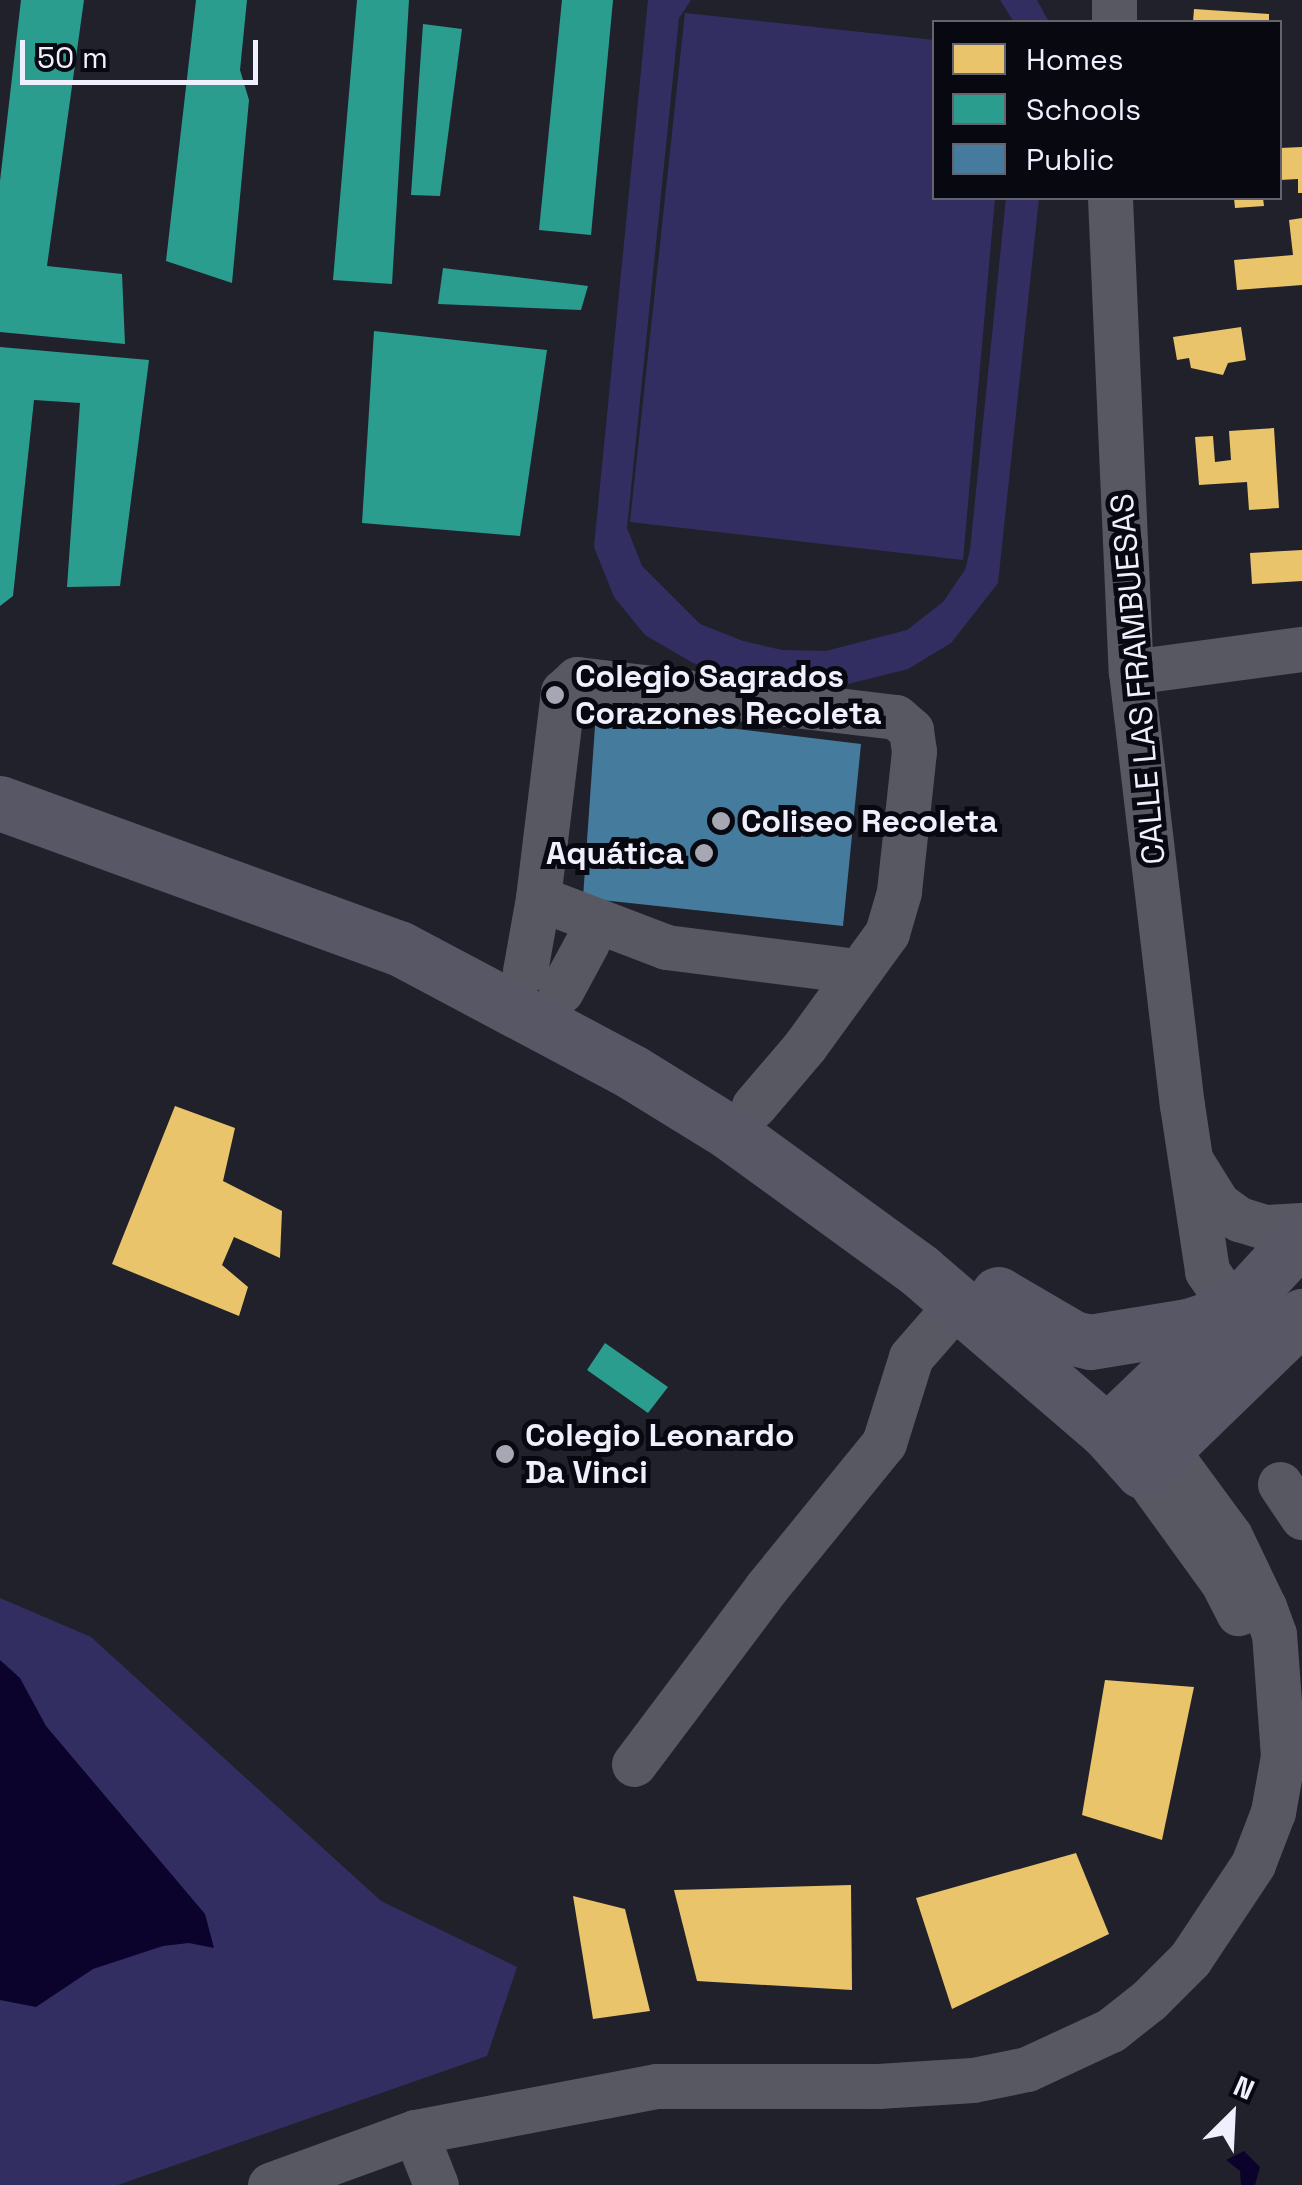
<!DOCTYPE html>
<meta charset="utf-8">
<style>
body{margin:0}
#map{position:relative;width:1302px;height:2185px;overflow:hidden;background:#21212c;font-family:"Space Grotesk",sans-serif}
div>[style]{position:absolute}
.green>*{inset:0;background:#332e61}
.water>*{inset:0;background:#0c032d}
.homes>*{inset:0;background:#e9c46a}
.schools>*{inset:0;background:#2a9d8f}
.public>*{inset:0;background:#457b9d}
.minor>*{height:45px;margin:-22.5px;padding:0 22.5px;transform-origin:22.5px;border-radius:22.5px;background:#585862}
.major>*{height:55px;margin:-27.5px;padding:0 27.5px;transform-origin:27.5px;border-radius:27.5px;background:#585765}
.dots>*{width:28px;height:28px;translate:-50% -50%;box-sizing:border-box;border:5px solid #080811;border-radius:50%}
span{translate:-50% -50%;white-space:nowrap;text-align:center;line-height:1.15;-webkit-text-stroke:10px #080811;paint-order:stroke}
.poi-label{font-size:32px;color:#efeffe;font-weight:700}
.left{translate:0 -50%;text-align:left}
.right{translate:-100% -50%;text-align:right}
.street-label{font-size:32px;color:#efeffe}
.legend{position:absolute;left:932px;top:20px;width:350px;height:180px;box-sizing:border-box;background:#080811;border:2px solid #646470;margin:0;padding:12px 18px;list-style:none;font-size:30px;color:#efeffe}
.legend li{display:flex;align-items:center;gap:20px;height:50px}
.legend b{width:50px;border:2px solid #646470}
.north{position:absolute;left:1182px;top:2065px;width:100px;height:100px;-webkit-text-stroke:8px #080811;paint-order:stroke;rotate:24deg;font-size:28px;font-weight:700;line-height:40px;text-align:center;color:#efeffe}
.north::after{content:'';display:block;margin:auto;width:35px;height:45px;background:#efeffe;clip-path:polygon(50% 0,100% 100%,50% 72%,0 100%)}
.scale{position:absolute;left:20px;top:40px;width:238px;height:45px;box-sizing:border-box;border:5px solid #efeffe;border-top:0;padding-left:12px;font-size:30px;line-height:35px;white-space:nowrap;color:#efeffe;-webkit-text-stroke:8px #080811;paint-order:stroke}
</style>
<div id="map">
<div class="green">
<i style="clip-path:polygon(648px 0,691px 0,679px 18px,627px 528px,642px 566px,700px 624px,743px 641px,782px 650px,826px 651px,907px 630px,943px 602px,965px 570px,970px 550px,1006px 198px,1039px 198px,998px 583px,951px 643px,908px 669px,844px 685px,789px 690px,693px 663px,645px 635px,614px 597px,594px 547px)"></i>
<i style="clip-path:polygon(1000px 0,1037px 0,1049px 22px,1014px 22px)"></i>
<i style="clip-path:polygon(685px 13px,934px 40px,934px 198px,995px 198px,963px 560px,630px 522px)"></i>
<i style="clip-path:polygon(0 1598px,91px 1637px,381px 1901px,517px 1967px,487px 2056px,118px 2185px,0 2185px)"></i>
</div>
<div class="water">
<i style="clip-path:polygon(0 1660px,20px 1678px,46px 1726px,205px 1914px,214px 1948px,189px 1943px,163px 1946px,93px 1969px,36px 2007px,0 2000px)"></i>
<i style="clip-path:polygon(1244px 2151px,1260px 2167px,1255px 2185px,1241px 2185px,1240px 2171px,1226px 2160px)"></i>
</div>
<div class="homes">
<i style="clip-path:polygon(1194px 9px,1269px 14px,1269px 22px,1193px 22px)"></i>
<i style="clip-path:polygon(1302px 147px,1302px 193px,1298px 193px,1298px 179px,1280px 180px,1280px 148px)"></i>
<i style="clip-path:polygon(1234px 198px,1263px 198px,1264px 206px,1235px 208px)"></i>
<i style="clip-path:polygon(1302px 218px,1302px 285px,1237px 290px,1234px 260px,1293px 255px,1289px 220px)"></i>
<i style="clip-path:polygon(1241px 327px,1246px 360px,1228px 363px,1223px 375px,1191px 368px,1189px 358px,1177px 360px,1173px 337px)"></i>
<i style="clip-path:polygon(1274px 428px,1279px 508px,1249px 510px,1247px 482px,1199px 485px,1195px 437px,1213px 436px,1215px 462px,1231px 460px,1229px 431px)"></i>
<i style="clip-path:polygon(1302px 550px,1302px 581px,1252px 584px,1250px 553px)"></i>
<i style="clip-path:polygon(175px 1106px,235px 1128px,223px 1181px,282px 1211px,280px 1258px,234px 1237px,222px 1265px,248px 1287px,239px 1316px,112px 1264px)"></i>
<i style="clip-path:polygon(1105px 1680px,1194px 1687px,1162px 1840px,1082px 1815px)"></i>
<i style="clip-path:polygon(1076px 1853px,1109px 1934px,952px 2009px,916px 1898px)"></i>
<i style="clip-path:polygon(851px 1885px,852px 1990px,697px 1981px,674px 1890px)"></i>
<i style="clip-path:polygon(573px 1896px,625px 1909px,650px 2011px,593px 2019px)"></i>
</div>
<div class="schools">
<i style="clip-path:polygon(21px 0,84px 0,47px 266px,122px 274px,125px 344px,0 332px,0 181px)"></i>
<i style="clip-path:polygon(196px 0,247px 0,240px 70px,249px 100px,232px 283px,166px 261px)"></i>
<i style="clip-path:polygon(357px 0,409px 0,392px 284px,333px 280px)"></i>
<i style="clip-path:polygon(562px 0,613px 0,591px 235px,539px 230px)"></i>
<i style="clip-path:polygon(423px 24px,462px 29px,440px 196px,411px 195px)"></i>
<i style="clip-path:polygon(443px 268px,588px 286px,581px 310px,438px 304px)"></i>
<i style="clip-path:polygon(374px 331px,547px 350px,520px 536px,362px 523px)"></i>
<i style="clip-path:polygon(0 347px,149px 360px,120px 586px,67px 587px,80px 403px,34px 400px,13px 596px,0 606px)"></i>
<i style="clip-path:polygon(605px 1343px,668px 1387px,648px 1413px,587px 1370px)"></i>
</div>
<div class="public">
<i style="clip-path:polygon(596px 712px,861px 744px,843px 926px,583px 898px)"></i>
</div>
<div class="minor">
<i style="left:1114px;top:22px;width:22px;rotate:-90deg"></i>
<i style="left:1110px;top:198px;width:474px;rotate:87.5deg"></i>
<i style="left:1131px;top:672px;width:436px;rotate:83.3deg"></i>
<i style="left:1182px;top:1105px;width:168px;rotate:81.4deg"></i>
<i style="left:1207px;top:1271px;width:47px;rotate:55.3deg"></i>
<i style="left:1131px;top:672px;width:173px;rotate:-7.7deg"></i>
<i style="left:538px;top:898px;width:137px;rotate:20.9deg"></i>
<i style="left:666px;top:947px;width:192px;rotate:7.2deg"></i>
<i style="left:525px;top:971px;width:74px;rotate:-79.9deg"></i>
<i style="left:538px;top:898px;width:208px;rotate:-83.1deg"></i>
<i style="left:563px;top:692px;width:19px;rotate:-43deg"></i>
<i style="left:577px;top:679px;width:321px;rotate:6.8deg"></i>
<i style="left:896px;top:717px;width:20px;rotate:41deg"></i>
<i style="left:911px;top:730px;width:21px;rotate:82deg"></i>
<i style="left:914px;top:751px;width:142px;rotate:96.1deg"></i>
<i style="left:899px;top:892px;width:43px;rotate:106.3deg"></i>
<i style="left:887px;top:933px;width:140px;rotate:126deg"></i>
<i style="left:805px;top:1046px;width:79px;rotate:130.4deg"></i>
<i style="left:561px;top:991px;width:55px;rotate:-61.6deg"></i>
<i style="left:1193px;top:1164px;width:47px;rotate:58deg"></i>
<i style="left:1218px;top:1204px;width:26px;rotate:36deg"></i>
<i style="left:1239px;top:1219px;width:27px;rotate:17deg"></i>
<i style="left:1265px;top:1227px;width:37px;rotate:-3deg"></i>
<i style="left:1142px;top:1471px;width:138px;rotate:54.1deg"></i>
<i style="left:1223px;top:1583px;width:34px;rotate:63deg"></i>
<i style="left:1280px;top:1484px;width:40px;rotate:56deg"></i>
<i style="left:634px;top:1764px;width:220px;rotate:-53.1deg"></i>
<i style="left:766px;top:1588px;width:187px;rotate:-50.9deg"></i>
<i style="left:884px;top:1443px;width:90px;rotate:-72.6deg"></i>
<i style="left:911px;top:1357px;width:72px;rotate:-49deg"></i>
<i style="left:415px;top:2132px;width:57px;rotate:68.4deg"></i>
<i style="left:270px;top:2185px;width:154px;rotate:-20.1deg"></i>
<i style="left:415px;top:2132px;width:245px;rotate:-10.8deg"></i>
<i style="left:656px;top:2086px;width:222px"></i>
<i style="left:878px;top:2086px;width:95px;rotate:-3.6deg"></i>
<i style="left:973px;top:2080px;width:55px;rotate:-11.5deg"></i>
<i style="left:1027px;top:2069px;width:93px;rotate:-24.9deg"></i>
<i style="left:1111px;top:2030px;width:48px;rotate:-38.3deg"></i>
<i style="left:1149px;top:2000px;width:58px;rotate:-45deg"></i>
<i style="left:1190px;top:1959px;width:114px;rotate:-56.4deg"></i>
<i style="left:1253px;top:1864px;width:56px;rotate:-69deg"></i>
<i style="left:1273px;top:1812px;width:57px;rotate:-79.9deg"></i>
<i style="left:1283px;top:1756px;width:122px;rotate:-94.2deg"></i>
<i style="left:1274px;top:1634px;width:29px;rotate:-110deg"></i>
<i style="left:1264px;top:1607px;width:79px;rotate:-115.6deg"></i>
<i style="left:1230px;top:1536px;width:108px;rotate:-126.3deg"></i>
</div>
<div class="major">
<i style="left:0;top:803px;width:425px;rotate:20deg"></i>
<i style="left:399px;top:948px;width:264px;rotate:28deg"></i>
<i style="left:632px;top:1072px;width:114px;rotate:31.7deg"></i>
<i style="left:729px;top:1132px;width:236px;rotate:36deg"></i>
<i style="left:920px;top:1271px;width:247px;rotate:40.7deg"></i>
<i style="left:1107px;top:1432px;width:52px;rotate:48.1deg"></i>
<i style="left:1142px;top:1471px;width:223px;rotate:-44.1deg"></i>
<i style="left:998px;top:1294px;width:87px;rotate:30.4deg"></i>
<i style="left:1073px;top:1338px;width:17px;rotate:13deg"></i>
<i style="left:1090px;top:1342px;width:99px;rotate:-9.3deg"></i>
<i style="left:1188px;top:1326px;width:41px;rotate:-18.4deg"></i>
<i style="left:1107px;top:1432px;width:176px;rotate:-43.8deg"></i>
<i style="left:1234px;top:1310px;width:100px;rotate:-47.4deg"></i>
</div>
<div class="dots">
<i style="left:555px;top:695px;background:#a7a7b4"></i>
<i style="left:721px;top:821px;background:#a7a7b4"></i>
<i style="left:704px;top:853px;background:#a7a7b4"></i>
<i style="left:505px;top:1454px;background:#a7a7b4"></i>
</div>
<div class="poi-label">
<span class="left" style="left:575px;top:695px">Colegio Sagrados<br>Corazones Recoleta</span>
<span class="left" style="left:741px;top:821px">Coliseo Recoleta</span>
<span class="right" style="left:684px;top:853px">Aquática</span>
<span class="left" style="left:525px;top:1454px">Colegio Leonardo<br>Da Vinci</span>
</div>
<div class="street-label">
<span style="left:1138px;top:679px;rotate:-95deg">CALLE LAS FRAMBUESAS</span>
</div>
<ul class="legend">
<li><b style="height:28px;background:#e9c46a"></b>Homes</li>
<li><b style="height:28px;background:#2a9d8f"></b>Schools</li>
<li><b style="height:28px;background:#457b9d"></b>Public</li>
</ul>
<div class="north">N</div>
<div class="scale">50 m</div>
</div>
